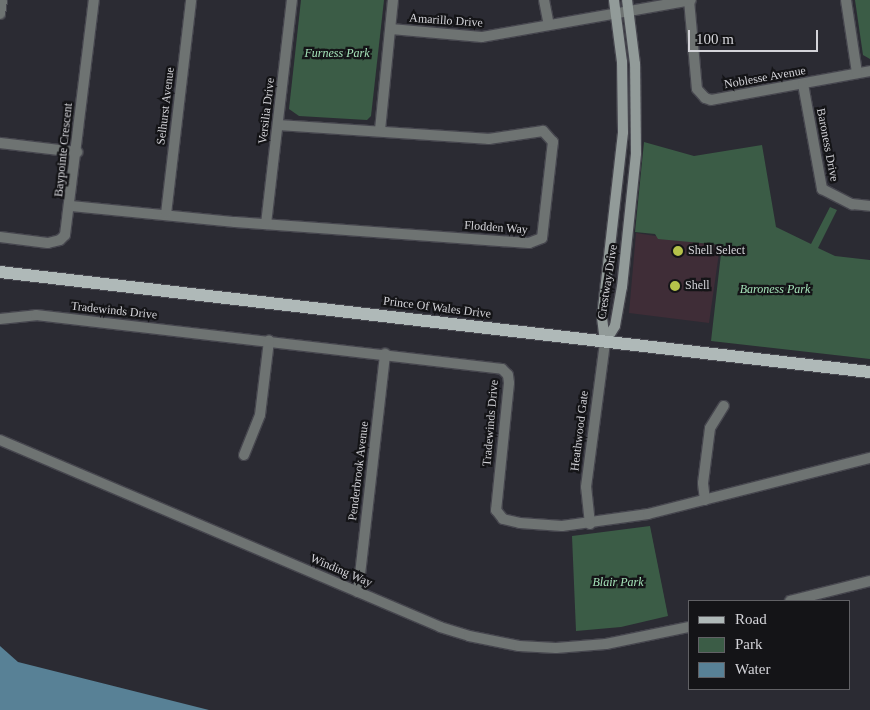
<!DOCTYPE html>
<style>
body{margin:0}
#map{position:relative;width:870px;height:710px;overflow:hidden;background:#2b2b33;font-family:Georgia,serif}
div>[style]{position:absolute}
.commercial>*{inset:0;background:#3f2d37}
.green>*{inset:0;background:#3b5c46}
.water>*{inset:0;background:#588196}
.roads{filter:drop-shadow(1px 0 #46464e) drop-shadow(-1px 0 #46464e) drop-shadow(0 1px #46464e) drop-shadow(0 -1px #46464e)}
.street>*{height:10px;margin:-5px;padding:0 5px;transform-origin:5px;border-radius:5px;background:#6e7372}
.secondary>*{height:10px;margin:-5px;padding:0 5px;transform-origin:5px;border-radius:5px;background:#929b99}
.primary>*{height:12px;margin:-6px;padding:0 6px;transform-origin:6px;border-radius:6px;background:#afb9b8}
.dots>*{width:14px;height:14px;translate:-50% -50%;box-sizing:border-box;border:2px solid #141417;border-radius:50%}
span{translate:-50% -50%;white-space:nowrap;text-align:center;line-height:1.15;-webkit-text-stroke:4.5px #141417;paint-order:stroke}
.street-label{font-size:12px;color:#d4d4d9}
.park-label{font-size:12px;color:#a5e3b9;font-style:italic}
.poi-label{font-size:12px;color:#d4d4d9}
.left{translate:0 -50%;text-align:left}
.legend{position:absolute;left:688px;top:600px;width:162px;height:90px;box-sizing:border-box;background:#141417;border:1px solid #616165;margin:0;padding:6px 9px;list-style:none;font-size:15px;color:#d4d4d9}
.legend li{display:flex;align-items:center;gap:10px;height:25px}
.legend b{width:25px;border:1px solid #616165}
.scale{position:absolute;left:688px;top:30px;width:130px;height:22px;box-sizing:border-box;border:2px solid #d4d4d9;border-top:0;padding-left:6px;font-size:15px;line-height:18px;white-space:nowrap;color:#d4d4d9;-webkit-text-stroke:4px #141417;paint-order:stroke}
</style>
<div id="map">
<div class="commercial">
<i style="clip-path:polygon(636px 233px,720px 246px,709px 323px,629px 313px)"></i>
</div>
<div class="green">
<i style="clip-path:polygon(301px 0,384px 0,371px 116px,367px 120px,299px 116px,289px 109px)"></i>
<i style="clip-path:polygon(855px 0,870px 0,870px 59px,863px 55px)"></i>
<i style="clip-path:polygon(644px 142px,694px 156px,762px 145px,776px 227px,811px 244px,830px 207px,837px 210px,818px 248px,835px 256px,870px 260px,870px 359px,711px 341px,722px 245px,658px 239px,655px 234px,635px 232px)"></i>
<i style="clip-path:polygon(650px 526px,668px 616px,621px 627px,576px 631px,572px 536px)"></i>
</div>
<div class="water">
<i style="clip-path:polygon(0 646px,18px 662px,209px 710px,0 710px)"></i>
</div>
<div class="roads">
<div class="street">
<i style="left:544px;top:0;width:25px;rotate:79deg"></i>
<i style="left:689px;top:0;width:89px;rotate:84.9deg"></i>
<i style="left:697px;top:89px;width:12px;rotate:48deg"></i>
<i style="left:705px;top:98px;width:6px;rotate:18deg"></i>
<i style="left:711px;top:100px;width:162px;rotate:-10.3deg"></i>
<i style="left:846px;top:0;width:74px;rotate:81.4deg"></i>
<i style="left:0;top:14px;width:14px;rotate:-82deg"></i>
<i style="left:391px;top:29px;width:91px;rotate:5deg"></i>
<i style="left:482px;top:37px;width:212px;rotate:-10deg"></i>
<i style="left:803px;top:84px;width:107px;rotate:79.7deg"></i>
<i style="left:822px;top:189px;width:34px;rotate:27deg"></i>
<i style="left:852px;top:204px;width:18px;rotate:6deg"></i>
<i style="left:380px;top:130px;width:131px;rotate:-84.3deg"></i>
<i style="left:0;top:143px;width:78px;rotate:6.7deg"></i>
<i style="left:71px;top:206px;width:165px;rotate:5.6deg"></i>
<i style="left:235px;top:222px;width:295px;rotate:4.1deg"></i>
<i style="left:529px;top:243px;width:14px;rotate:-21deg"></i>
<i style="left:542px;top:238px;width:97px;rotate:-83.5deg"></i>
<i style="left:553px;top:142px;width:15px;rotate:-132deg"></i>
<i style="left:543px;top:131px;width:55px;rotate:171.6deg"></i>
<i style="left:489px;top:139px;width:210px;rotate:-176.2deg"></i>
<i style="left:166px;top:214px;width:215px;rotate:-83.3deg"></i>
<i style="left:266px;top:224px;width:226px;rotate:-83.4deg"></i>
<i style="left:0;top:237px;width:48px;rotate:7.1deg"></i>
<i style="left:48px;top:243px;width:12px;rotate:-14deg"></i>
<i style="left:60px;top:240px;width:7px;rotate:-45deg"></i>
<i style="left:65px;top:235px;width:237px;rotate:-83deg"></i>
<i style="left:0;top:319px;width:36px;rotate:-6deg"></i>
<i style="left:36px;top:315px;width:469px;rotate:6.6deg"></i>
<i style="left:502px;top:369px;width:8px;rotate:45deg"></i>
<i style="left:508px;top:375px;width:8px;rotate:83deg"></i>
<i style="left:509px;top:383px;width:128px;rotate:95.8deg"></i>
<i style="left:496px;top:510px;width:11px;rotate:52deg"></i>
<i style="left:503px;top:519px;width:17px;rotate:13deg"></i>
<i style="left:520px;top:523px;width:42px;rotate:4.1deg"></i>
<i style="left:562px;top:526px;width:87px;rotate:-7.9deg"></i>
<i style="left:648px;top:514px;width:229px;rotate:-14.2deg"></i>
<i style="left:0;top:440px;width:478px;rotate:23deg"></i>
<i style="left:440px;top:627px;width:30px;rotate:17deg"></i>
<i style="left:469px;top:636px;width:51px;rotate:11.3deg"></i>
<i style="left:519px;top:646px;width:37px;rotate:3deg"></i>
<i style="left:556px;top:648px;width:50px;rotate:-4.6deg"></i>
<i style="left:606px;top:644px;width:85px;rotate:-11.6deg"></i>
<i style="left:244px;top:455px;width:43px;rotate:-68.2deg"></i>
<i style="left:260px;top:415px;width:75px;rotate:-83.1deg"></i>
<i style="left:705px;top:500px;width:17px;rotate:-97deg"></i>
<i style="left:703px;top:483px;width:55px;rotate:-82.7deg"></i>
<i style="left:710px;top:428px;width:26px;rotate:-58deg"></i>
<i style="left:590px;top:524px;width:37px;rotate:-96deg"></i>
<i style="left:586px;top:487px;width:146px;rotate:-82.5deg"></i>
<i style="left:358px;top:592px;width:240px;rotate:-83.5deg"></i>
<i style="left:790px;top:601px;width:82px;rotate:-14deg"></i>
</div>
<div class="secondary">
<i style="left:605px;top:342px;width:19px;rotate:-58deg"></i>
<i style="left:615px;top:326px;width:40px;rotate:-80deg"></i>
<i style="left:622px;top:287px;width:135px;rotate:-84deg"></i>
<i style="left:636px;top:153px;width:89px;rotate:-90.6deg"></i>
<i style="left:635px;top:64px;width:64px;rotate:-97.1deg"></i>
<i style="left:605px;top:342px;width:25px;rotate:-97deg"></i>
<i style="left:602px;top:317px;width:186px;rotate:-83.5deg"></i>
<i style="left:623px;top:132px;width:70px;rotate:-90.8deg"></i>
<i style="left:622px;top:62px;width:63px;rotate:-97.4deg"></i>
</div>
<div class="primary">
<i style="left:0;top:272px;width:876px;rotate:6.56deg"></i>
</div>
</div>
<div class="dots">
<i style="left:678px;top:251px;background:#b5c24a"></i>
<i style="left:675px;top:286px;background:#b5c24a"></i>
</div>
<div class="street-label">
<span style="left:446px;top:21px;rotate:4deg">Amarillo Drive</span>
<span style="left:765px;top:78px;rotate:-10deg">Noblesse Avenue</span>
<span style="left:166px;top:106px;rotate:-83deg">Selhurst Avenue</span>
<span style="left:267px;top:111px;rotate:-83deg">Versilia Drive</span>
<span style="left:827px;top:145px;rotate:79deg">Baroness Drive</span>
<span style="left:64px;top:150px;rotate:-84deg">Baypointe Crescent</span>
<span style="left:496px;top:228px;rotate:4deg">Flodden Way</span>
<span style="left:608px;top:282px;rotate:-81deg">Crestway Drive</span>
<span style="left:437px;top:308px;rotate:7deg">Prince Of Wales Drive</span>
<span style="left:114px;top:311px;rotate:6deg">Tradewinds Drive</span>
<span style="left:491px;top:423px;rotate:-85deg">Tradewinds Drive</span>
<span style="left:580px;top:431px;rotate:-83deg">Heathwood Gate</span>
<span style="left:359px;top:471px;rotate:-83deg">Penderbrook Avenue</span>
<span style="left:341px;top:571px;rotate:23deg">Winding Way</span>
</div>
<div class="park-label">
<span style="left:337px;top:54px">Furness Park</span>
<span style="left:775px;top:290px">Baroness Park</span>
<span style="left:618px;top:583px">Blair Park</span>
</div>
<div class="poi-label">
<span class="left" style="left:688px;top:251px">Shell Select</span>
<span class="left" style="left:685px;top:286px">Shell</span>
</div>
<ul class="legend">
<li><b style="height:6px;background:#afb9b8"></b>Road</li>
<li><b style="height:14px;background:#3b5c46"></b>Park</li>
<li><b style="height:14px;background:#588196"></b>Water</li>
</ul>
<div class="scale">100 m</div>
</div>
